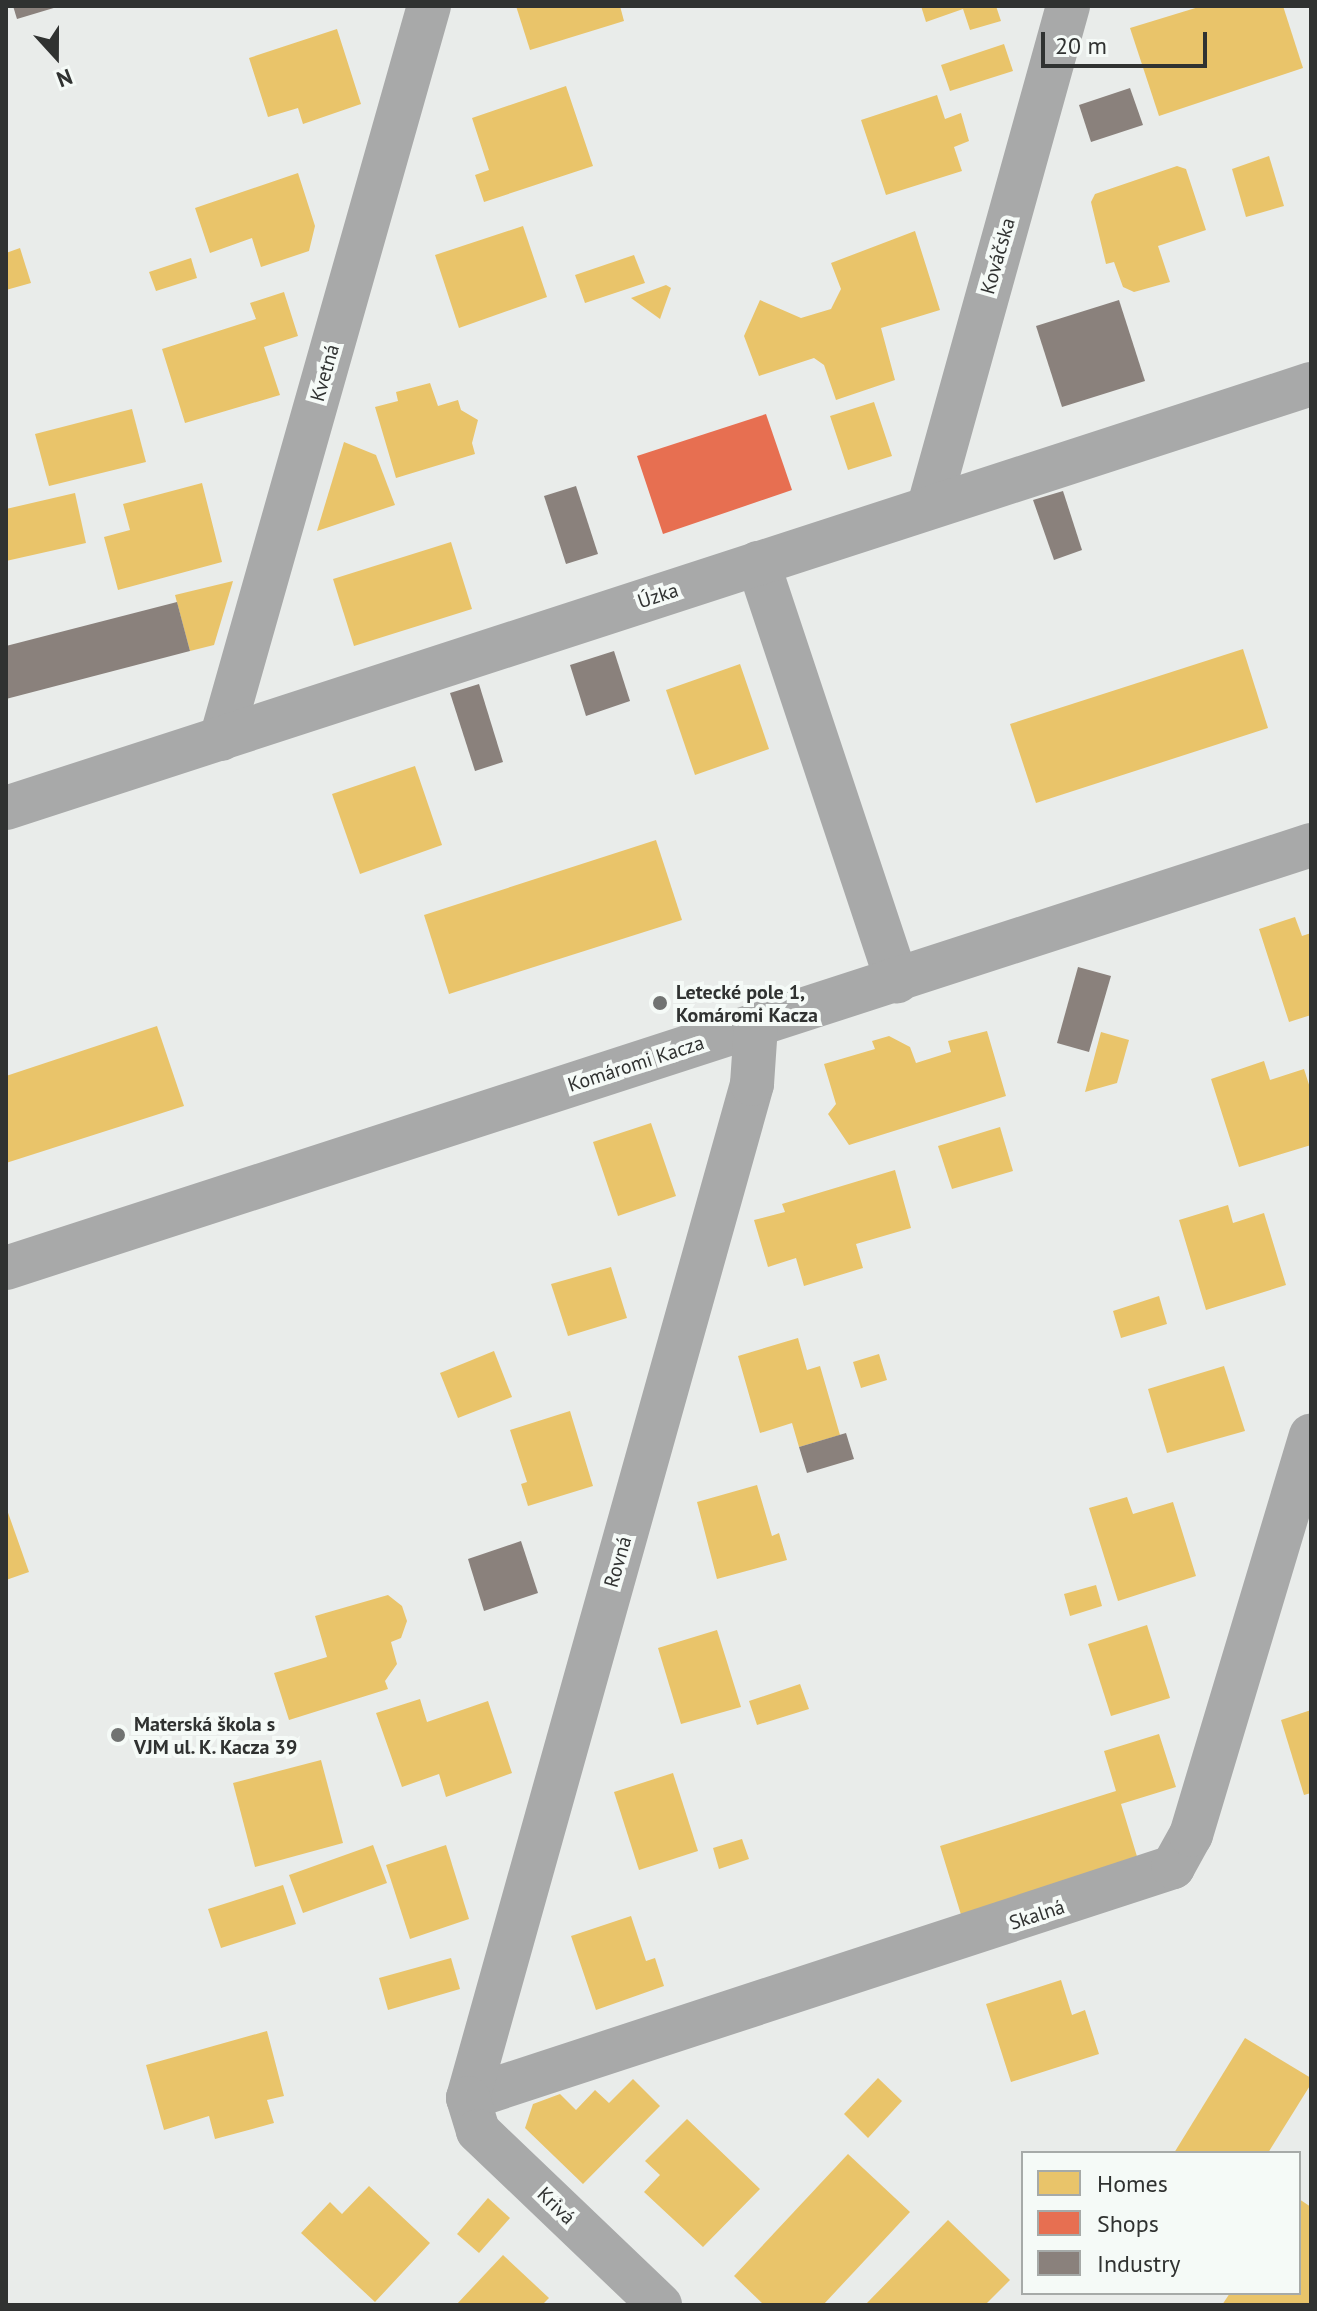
<!DOCTYPE html>
<meta charset="utf-8">
<style>
body{margin:0}
#map{position:relative;width:1317px;height:2311px;overflow:hidden;background:#e9ecea;font-family:"PT Sans",sans-serif}
div>[style]{position:absolute}
.homes>*{inset:0;background:#e9c46a}
.shops>*{inset:0;background:#e76f51}
.industry>*{inset:0;background:#8a817c}
.minor>*{height:44px;margin:-22px;padding:0 22px;transform-origin:22px;border-radius:22px;background:#a8a9a9}
.dots>*{width:22px;height:22px;translate:-50% -50%;box-sizing:border-box;border:4px solid #f5faf7;border-radius:50%}
span{translate:-50% -50%;white-space:nowrap;text-align:center;line-height:1.15;-webkit-text-stroke:8px #f5faf7;paint-order:stroke}
.street-label{font-size:20px;color:#303231}
.poi-label{font-size:20px;color:#303231;font-weight:700}
.left{translate:0 -50%;text-align:left}
.frame{position:absolute;inset:0;border:8px solid #303231;pointer-events:none}
.legend{position:absolute;left:1021px;top:2151px;width:280px;height:144px;box-sizing:border-box;background:#f5faf7;border:2px solid #a6aaa8;margin:0;padding:10px 14px;list-style:none;font-size:24px;color:#303231}
.legend li{display:flex;align-items:center;gap:16px;height:40px}
.legend b{width:40px;border:2px solid #a6aaa8}
.north{position:absolute;left:16px;top:16px;width:80px;height:80px;-webkit-text-stroke:6px #f5faf7;paint-order:stroke;rotate:159deg;font-size:22px;font-weight:700;line-height:32px;text-align:center;color:#303231}
.north::after{content:'';display:block;margin:auto;width:28px;height:36px;background:#303231;clip-path:polygon(50% 0,100% 100%,50% 72%,0 100%)}
.scale{position:absolute;left:1041px;top:32px;width:166px;height:36px;box-sizing:border-box;border:4px solid #303231;border-top:0;padding-left:10px;font-size:24px;line-height:28px;white-space:nowrap;color:#303231;-webkit-text-stroke:6px #f5faf7;paint-order:stroke}
</style>
<div id="map">
<div class="homes">
<i style="clip-path:polygon(516px 6px,620px 6px,624px 21px,530px 50px)"></i>
<i style="clip-path:polygon(921px 6px,996px 6px,1001px 21px,970px 30px,963px 9px,926px 22px)"></i>
<i style="clip-path:polygon(1202px 6px,1283px 6px,1303px 68px,1159px 116px,1130px 28px)"></i>
<i style="clip-path:polygon(337px 29px,361px 104px,303px 124px,298px 108px,268px 117px,249px 58px)"></i>
<i style="clip-path:polygon(1004px 44px,1013px 71px,950px 91px,941px 65px)"></i>
<i style="clip-path:polygon(566px 86px,593px 166px,484px 202px,475px 175px,489px 170px,472px 118px)"></i>
<i style="clip-path:polygon(937px 95px,945px 119px,961px 113px,969px 141px,954px 147px,962px 171px,886px 195px,861px 120px)"></i>
<i style="clip-path:polygon(1269px 156px,1284px 206px,1246px 217px,1232px 169px)"></i>
<i style="clip-path:polygon(1177px 166px,1186px 169px,1206px 230px,1158px 246px,1170px 282px,1134px 292px,1123px 287px,1114px 262px,1106px 264px,1091px 202px,1095px 194px)"></i>
<i style="clip-path:polygon(298px 173px,315px 226px,309px 251px,261px 267px,252px 238px,210px 253px,195px 208px)"></i>
<i style="clip-path:polygon(523px 226px,547px 297px,459px 328px,435px 255px)"></i>
<i style="clip-path:polygon(915px 231px,940px 310px,881px 328px,895px 380px,836px 400px,824px 365px,814px 358px,759px 376px,744px 336px,760px 300px,801px 318px,831px 309px,841px 289px,831px 263px)"></i>
<i style="clip-path:polygon(20px 248px,31px 283px,6px 290px,6px 253px)"></i>
<i style="clip-path:polygon(634px 255px,645px 283px,585px 303px,575px 275px)"></i>
<i style="clip-path:polygon(191px 258px,197px 278px,156px 291px,149px 272px)"></i>
<i style="clip-path:polygon(666px 285px,671px 288px,660px 319px,631px 298px)"></i>
<i style="clip-path:polygon(284px 292px,298px 336px,264px 347px,280px 395px,185px 423px,162px 349px,256px 319px,250px 303px)"></i>
<i style="clip-path:polygon(430px 383px,438px 406px,458px 400px,461px 410px,478px 420px,472px 443px,475px 454px,396px 478px,375px 407px,398px 401px,396px 392px)"></i>
<i style="clip-path:polygon(874px 402px,892px 456px,848px 470px,830px 416px)"></i>
<i style="clip-path:polygon(132px 409px,146px 462px,49px 486px,35px 434px)"></i>
<i style="clip-path:polygon(344px 442px,376px 455px,395px 505px,317px 531px)"></i>
<i style="clip-path:polygon(202px 483px,222px 562px,118px 590px,104px 537px,130px 530px,123px 504px)"></i>
<i style="clip-path:polygon(75px 493px,86px 543px,6px 561px,6px 509px)"></i>
<i style="clip-path:polygon(451px 542px,472px 609px,354px 646px,333px 579px)"></i>
<i style="clip-path:polygon(233px 581px,214px 645px,190px 651px,175px 595px)"></i>
<i style="clip-path:polygon(1243px 649px,1268px 728px,1036px 803px,1010px 724px)"></i>
<i style="clip-path:polygon(740px 664px,769px 749px,695px 775px,666px 690px)"></i>
<i style="clip-path:polygon(415px 766px,442px 845px,360px 874px,332px 794px)"></i>
<i style="clip-path:polygon(656px 840px,682px 920px,449px 994px,424px 915px)"></i>
<i style="clip-path:polygon(1295px 917px,1302px 936px,1311px 933px,1311px 1015px,1289px 1022px,1259px 929px)"></i>
<i style="clip-path:polygon(157px 1026px,184px 1106px,6px 1163px,6px 1076px)"></i>
<i style="clip-path:polygon(987px 1031px,1006px 1096px,849px 1145px,828px 1114px,836px 1104px,824px 1064px,875px 1049px,872px 1041px,889px 1036px,910px 1047px,916px 1063px,951px 1052px,948px 1041px)"></i>
<i style="clip-path:polygon(1101px 1032px,1129px 1040px,1117px 1083px,1085px 1092px)"></i>
<i style="clip-path:polygon(1264px 1061px,1270px 1080px,1304px 1069px,1311px 1091px,1311px 1145px,1239px 1167px,1211px 1079px)"></i>
<i style="clip-path:polygon(651px 1123px,676px 1196px,618px 1216px,593px 1142px)"></i>
<i style="clip-path:polygon(1000px 1127px,1013px 1171px,952px 1189px,938px 1146px)"></i>
<i style="clip-path:polygon(895px 1170px,911px 1228px,856px 1244px,863px 1268px,804px 1286px,796px 1258px,768px 1267px,754px 1220px,785px 1212px,782px 1204px)"></i>
<i style="clip-path:polygon(1228px 1205px,1233px 1223px,1264px 1213px,1286px 1285px,1206px 1310px,1179px 1220px)"></i>
<i style="clip-path:polygon(611px 1267px,627px 1318px,568px 1336px,551px 1284px)"></i>
<i style="clip-path:polygon(1159px 1296px,1167px 1324px,1121px 1338px,1113px 1311px)"></i>
<i style="clip-path:polygon(798px 1338px,807px 1370px,820px 1366px,840px 1435px,799px 1447px,792px 1423px,760px 1433px,738px 1356px)"></i>
<i style="clip-path:polygon(494px 1351px,512px 1397px,458px 1418px,440px 1373px)"></i>
<i style="clip-path:polygon(879px 1354px,887px 1380px,861px 1388px,853px 1362px)"></i>
<i style="clip-path:polygon(1224px 1366px,1245px 1431px,1167px 1453px,1148px 1389px)"></i>
<i style="clip-path:polygon(570px 1411px,593px 1486px,528px 1506px,521px 1484px,527px 1482px,510px 1430px)"></i>
<i style="clip-path:polygon(757px 1485px,772px 1536px,779px 1533px,787px 1560px,717px 1579px,697px 1502px)"></i>
<i style="clip-path:polygon(1127px 1497px,1133px 1514px,1173px 1502px,1196px 1576px,1118px 1601px,1089px 1508px)"></i>
<i style="clip-path:polygon(6px 1507px,29px 1572px,6px 1580px)"></i>
<i style="clip-path:polygon(1096px 1585px,1102px 1606px,1070px 1616px,1064px 1594px)"></i>
<i style="clip-path:polygon(388px 1595px,402px 1606px,407px 1621px,401px 1638px,391px 1642px,397px 1664px,385px 1681px,388px 1689px,289px 1720px,274px 1673px,327px 1657px,315px 1616px)"></i>
<i style="clip-path:polygon(1147px 1625px,1170px 1698px,1111px 1716px,1088px 1644px)"></i>
<i style="clip-path:polygon(717px 1630px,741px 1707px,681px 1724px,658px 1648px)"></i>
<i style="clip-path:polygon(800px 1684px,809px 1709px,757px 1725px,749px 1701px)"></i>
<i style="clip-path:polygon(420px 1699px,427px 1722px,488px 1701px,512px 1773px,446px 1797px,439px 1774px,402px 1787px,376px 1713px)"></i>
<i style="clip-path:polygon(1311px 1710px,1311px 1793px,1304px 1795px,1281px 1720px)"></i>
<i style="clip-path:polygon(1159px 1734px,1176px 1787px,1121px 1804px,1139px 1863px,962px 1918px,940px 1846px,1116px 1791px,1104px 1751px)"></i>
<i style="clip-path:polygon(321px 1760px,343px 1843px,255px 1867px,233px 1783px)"></i>
<i style="clip-path:polygon(673px 1773px,698px 1851px,639px 1870px,614px 1792px)"></i>
<i style="clip-path:polygon(742px 1839px,749px 1859px,719px 1869px,713px 1848px)"></i>
<i style="clip-path:polygon(373px 1845px,387px 1883px,303px 1913px,289px 1875px)"></i>
<i style="clip-path:polygon(446px 1845px,469px 1919px,410px 1939px,386px 1865px)"></i>
<i style="clip-path:polygon(283px 1885px,296px 1924px,221px 1948px,208px 1909px)"></i>
<i style="clip-path:polygon(631px 1916px,646px 1961px,655px 1958px,664px 1986px,596px 2010px,571px 1936px)"></i>
<i style="clip-path:polygon(451px 1958px,460px 1989px,388px 2010px,379px 1978px)"></i>
<i style="clip-path:polygon(1061px 1980px,1072px 2015px,1085px 2010px,1099px 2054px,1011px 2082px,986px 2004px)"></i>
<i style="clip-path:polygon(267px 2031px,284px 2096px,267px 2100px,274px 2123px,215px 2139px,209px 2116px,164px 2130px,146px 2065px)"></i>
<i style="clip-path:polygon(1245px 2038px,1311px 2078px,1311px 2084px,1268px 2153px,1174px 2153px)"></i>
<i style="clip-path:polygon(878px 2078px,902px 2101px,868px 2138px,844px 2114px)"></i>
<i style="clip-path:polygon(633px 2079px,660px 2106px,583px 2184px,525px 2128px,533px 2104px,560px 2094px,576px 2110px,595px 2090px,609px 2103px)"></i>
<i style="clip-path:polygon(687px 2119px,760px 2189px,703px 2247px,644px 2192px,660px 2175px,645px 2161px)"></i>
<i style="clip-path:polygon(848px 2154px,910px 2212px,823px 2305px,764px 2305px,734px 2276px)"></i>
<i style="clip-path:polygon(369px 2186px,430px 2243px,375px 2302px,301px 2233px,330px 2202px,342px 2214px)"></i>
<i style="clip-path:polygon(488px 2198px,510px 2218px,479px 2253px,457px 2234px)"></i>
<i style="clip-path:polygon(1299px 2199px,1311px 2207px,1311px 2305px,1222px 2305px,1230px 2293px,1299px 2293px)"></i>
<i style="clip-path:polygon(948px 2220px,1010px 2280px,985px 2305px,865px 2305px)"></i>
<i style="clip-path:polygon(503px 2255px,549px 2298px,542px 2305px,456px 2305px)"></i>
</div>
<div class="shops">
<i style="clip-path:polygon(766px 414px,792px 490px,663px 534px,637px 456px)"></i>
</div>
<div class="industry">
<i style="clip-path:polygon(13px 6px,56px 6px,57px 7px,17px 19px)"></i>
<i style="clip-path:polygon(1130px 88px,1143px 125px,1091px 142px,1079px 105px)"></i>
<i style="clip-path:polygon(1119px 300px,1145px 381px,1062px 407px,1036px 326px)"></i>
<i style="clip-path:polygon(576px 486px,598px 554px,566px 564px,544px 496px)"></i>
<i style="clip-path:polygon(1063px 491px,1082px 550px,1054px 560px,1033px 500px)"></i>
<i style="clip-path:polygon(177px 602px,190px 651px,6px 699px,6px 646px)"></i>
<i style="clip-path:polygon(614px 651px,630px 701px,586px 716px,570px 665px)"></i>
<i style="clip-path:polygon(479px 684px,503px 762px,475px 771px,450px 693px)"></i>
<i style="clip-path:polygon(1078px 967px,1111px 976px,1089px 1052px,1057px 1043px)"></i>
<i style="clip-path:polygon(846px 1433px,854px 1459px,807px 1473px,799px 1447px)"></i>
<i style="clip-path:polygon(521px 1541px,538px 1593px,484px 1611px,468px 1559px)"></i>
</div>
<div class="minor">
<i style="left:929px;top:506px;width:519px;rotate:-74.46deg"></i>
<i style="left:758px;top:563px;width:441px;rotate:71.6deg"></i>
<i style="left:221px;top:739px;width:762px;rotate:-74.16deg"></i>
<i style="left:6px;top:808px;width:1372px;rotate:-18deg"></i>
<i style="left:6px;top:1268px;width:1372px;rotate:-17.96deg"></i>
<i style="left:468px;top:2098px;width:742px;rotate:-18.14deg"></i>
<i style="left:1173px;top:1867px;width:37px;rotate:-61deg"></i>
<i style="left:1191px;top:1835px;width:417px;rotate:-73.3deg"></i>
<i style="left:468px;top:2098px;width:1053px;rotate:-74.35deg"></i>
<i style="left:752px;top:1084px;width:59px;rotate:-86.1deg"></i>
<i style="left:468px;top:2098px;width:34px;rotate:73deg"></i>
<i style="left:478px;top:2131px;width:252px;rotate:43.7deg"></i>
</div>
<div class="dots">
<i style="left:660px;top:1003px;background:#717372"></i>
<i style="left:118px;top:1735px;background:#717372"></i>
</div>
<div class="street-label">
<span style="left:998px;top:256px;rotate:-74deg">Kováčska</span>
<span style="left:325px;top:373px;rotate:-74deg">Kvetná</span>
<span style="left:658px;top:596px;rotate:-18deg">Úzka</span>
<span style="left:636px;top:1064px;rotate:-18deg">Komáromi Kacza</span>
<span style="left:618px;top:1562px;rotate:-74deg">Rovná</span>
<span style="left:1037px;top:1915px;rotate:-18deg">Skalná</span>
<span style="left:556px;top:2206px;rotate:44deg">Krivá</span>
</div>
<div class="poi-label">
<span class="left" style="left:676px;top:1004px">Letecké pole 1,<br>Komáromi Kacza</span>
<span class="left" style="left:134px;top:1736px">Materská škola s<br>VJM ul. K. Kacza 39</span>
</div>
<div class="frame"></div>
<ul class="legend">
<li><b style="height:22px;background:#e9c46a"></b>Homes</li>
<li><b style="height:22px;background:#e76f51"></b>Shops</li>
<li><b style="height:22px;background:#8a817c"></b>Industry</li>
</ul>
<div class="north">N</div>
<div class="scale">20 m</div>
</div>
